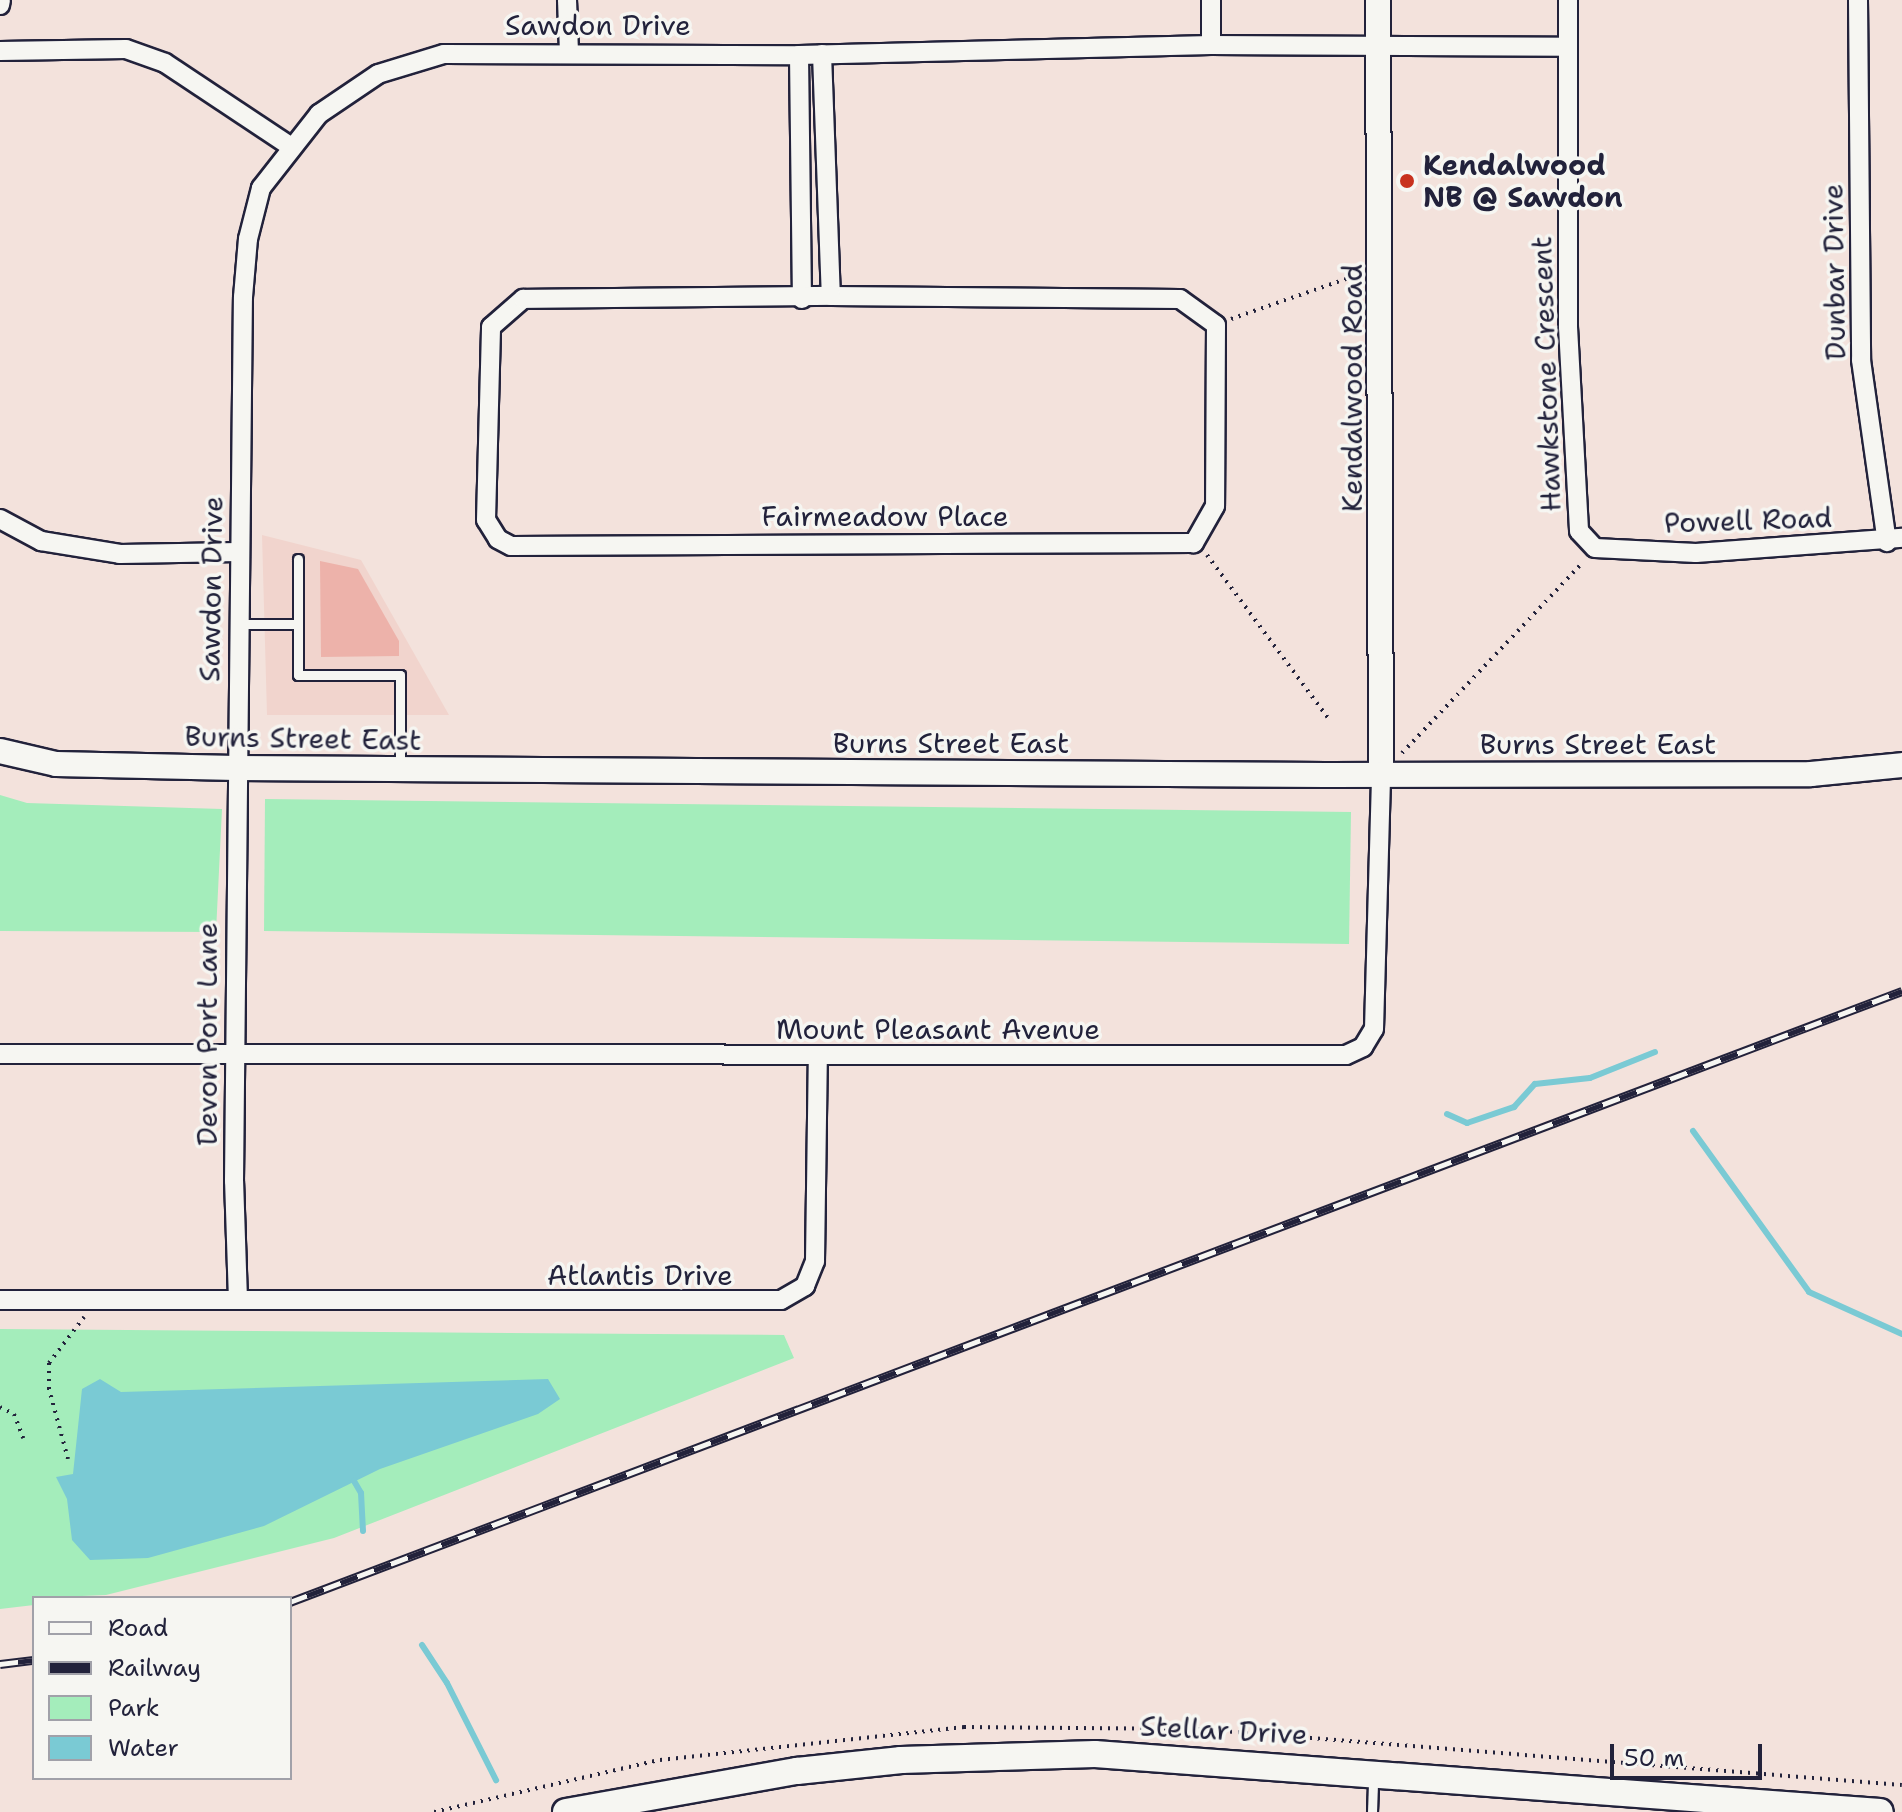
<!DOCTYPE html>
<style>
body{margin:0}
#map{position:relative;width:1902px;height:1812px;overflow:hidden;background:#f3e2dc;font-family:"Shantell Sans",sans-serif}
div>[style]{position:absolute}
.built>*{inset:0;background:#f1d4cd}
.green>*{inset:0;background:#a4edbb}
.water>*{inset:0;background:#7acad4}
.stream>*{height:6px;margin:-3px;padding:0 3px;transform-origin:3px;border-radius:3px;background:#7acad4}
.building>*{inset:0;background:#edb2aa}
.path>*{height:4px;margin-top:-2px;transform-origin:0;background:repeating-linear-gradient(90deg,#22223b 0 2px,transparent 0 8px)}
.roads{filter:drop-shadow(2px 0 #22223b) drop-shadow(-2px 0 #22223b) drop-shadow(0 2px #22223b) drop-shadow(0 -2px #22223b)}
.service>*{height:9px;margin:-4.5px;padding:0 4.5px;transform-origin:4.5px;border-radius:4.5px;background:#f6f6f2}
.minor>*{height:18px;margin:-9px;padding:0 9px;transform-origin:9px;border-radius:9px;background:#f6f6f2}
.tertiary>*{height:24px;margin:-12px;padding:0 12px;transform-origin:12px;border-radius:12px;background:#f6f6f2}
.secondary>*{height:26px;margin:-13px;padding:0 13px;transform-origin:13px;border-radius:13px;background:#f6f6f2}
.rail>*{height:9px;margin-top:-4.5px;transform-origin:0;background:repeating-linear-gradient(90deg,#f6f6f2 0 18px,#22223b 0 36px);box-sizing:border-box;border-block:2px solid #22223b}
.dots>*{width:22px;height:22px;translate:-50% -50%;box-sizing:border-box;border:4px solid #f6f6f2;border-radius:50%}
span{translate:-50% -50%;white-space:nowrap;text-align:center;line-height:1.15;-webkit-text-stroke:7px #f6f6f2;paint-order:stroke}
.street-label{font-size:28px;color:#22223b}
.poi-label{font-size:28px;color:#22223b;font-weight:700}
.left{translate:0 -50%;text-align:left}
.legend{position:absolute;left:32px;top:1596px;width:260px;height:184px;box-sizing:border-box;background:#f6f6f2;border:2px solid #a1a1a9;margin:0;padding:10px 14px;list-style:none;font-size:24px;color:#22223b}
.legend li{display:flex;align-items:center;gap:16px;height:40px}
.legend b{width:40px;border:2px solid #a1a1a9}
.scale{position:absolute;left:1610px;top:1744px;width:152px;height:36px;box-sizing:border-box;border:4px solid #22223b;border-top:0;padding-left:10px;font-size:24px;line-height:28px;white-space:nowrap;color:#22223b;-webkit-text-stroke:6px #f6f6f2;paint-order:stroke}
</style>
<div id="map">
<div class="built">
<i style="clip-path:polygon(262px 535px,361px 560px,449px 715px,267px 715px)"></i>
</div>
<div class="green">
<i style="clip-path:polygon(0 795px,27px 803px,222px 809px,216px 932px,0 931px)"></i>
<i style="clip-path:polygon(265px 799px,1351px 812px,1349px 944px,264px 931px)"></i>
<i style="clip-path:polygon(0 1329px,784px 1335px,794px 1358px,334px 1538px,106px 1595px,34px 1598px,34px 1605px,0 1609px)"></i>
</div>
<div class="water">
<i style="clip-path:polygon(100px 1379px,121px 1392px,548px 1379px,560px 1399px,538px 1414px,380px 1469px,264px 1526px,148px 1558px,90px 1560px,72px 1540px,67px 1499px,56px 1477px,73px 1474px,82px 1389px)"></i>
</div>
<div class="stream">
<i style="left:1447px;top:1114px;width:22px;rotate:24deg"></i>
<i style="left:1467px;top:1123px;width:50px;rotate:-18.8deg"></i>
<i style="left:1514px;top:1107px;width:31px;rotate:-48deg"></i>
<i style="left:1535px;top:1084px;width:55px;rotate:-6.2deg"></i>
<i style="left:1590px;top:1078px;width:70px;rotate:-21.8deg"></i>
<i style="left:1693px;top:1131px;width:198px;rotate:54.2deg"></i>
<i style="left:1809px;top:1292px;width:102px;rotate:24.3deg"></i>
<i style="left:354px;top:1481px;width:14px;rotate:60deg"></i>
<i style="left:361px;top:1493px;width:38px;rotate:87deg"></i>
<i style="left:422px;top:1645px;width:45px;rotate:56.7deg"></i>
<i style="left:447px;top:1683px;width:109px;rotate:63.2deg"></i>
</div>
<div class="building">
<i style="clip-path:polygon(320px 561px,358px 569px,399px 641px,399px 656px,321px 657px)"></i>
</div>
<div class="path">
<i style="left:1231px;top:319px;width:122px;rotate:-19.2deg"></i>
<i style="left:1207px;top:555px;width:204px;rotate:53.4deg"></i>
<i style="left:1402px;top:753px;width:263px;rotate:-46.5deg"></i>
<i style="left:0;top:1407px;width:16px;rotate:27deg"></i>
<i style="left:14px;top:1414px;width:26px;rotate:69deg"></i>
<i style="left:68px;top:1459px;width:73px;rotate:-105.2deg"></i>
<i style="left:49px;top:1389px;width:26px;rotate:-90deg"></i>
<i style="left:49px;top:1363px;width:58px;rotate:-52.7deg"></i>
<i style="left:434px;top:1812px;width:232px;rotate:-13deg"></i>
<i style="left:660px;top:1760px;width:306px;rotate:-6.2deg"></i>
<i style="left:964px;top:1727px;width:234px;rotate:0.5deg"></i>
<i style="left:1198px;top:1729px;width:706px;rotate:4.55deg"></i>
</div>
<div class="roads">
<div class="service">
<i style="left:298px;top:559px;width:116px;rotate:90deg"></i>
<i style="left:298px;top:675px;width:102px"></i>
<i style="left:400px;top:675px;width:94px;rotate:90deg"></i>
<i style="left:238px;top:624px;width:59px"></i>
<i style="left:1372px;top:1812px;width:37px;rotate:-88deg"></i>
</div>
<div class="minor">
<i style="left:567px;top:0;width:51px;rotate:87.8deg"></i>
<i style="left:1568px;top:0;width:327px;rotate:90deg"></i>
<i style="left:1568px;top:327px;width:204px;rotate:86.9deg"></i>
<i style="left:1579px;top:531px;width:23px;rotate:47deg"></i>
<i style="left:1595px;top:548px;width:101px;rotate:2.8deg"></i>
<i style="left:1696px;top:553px;width:207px;rotate:-4.2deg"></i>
<i style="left:1858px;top:0;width:360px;rotate:89.5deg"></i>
<i style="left:1861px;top:360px;width:184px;rotate:81.9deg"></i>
<i style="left:0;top:5px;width:5px;rotate:-79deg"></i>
<i style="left:1211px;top:45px;width:45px;rotate:-90deg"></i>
<i style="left:0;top:51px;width:126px;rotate:-0.9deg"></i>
<i style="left:126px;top:49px;width:41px;rotate:19.7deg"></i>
<i style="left:165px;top:63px;width:150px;rotate:33.6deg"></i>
<i style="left:822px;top:54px;width:242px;rotate:87.9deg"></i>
<i style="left:799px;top:55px;width:244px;rotate:89.3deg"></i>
<i style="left:831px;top:296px;width:349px;rotate:0.5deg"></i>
<i style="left:1180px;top:299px;width:44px;rotate:35.8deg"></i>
<i style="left:1216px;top:325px;width:181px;rotate:90.3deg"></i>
<i style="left:1215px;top:506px;width:43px;rotate:119.6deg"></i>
<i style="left:1194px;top:543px;width:683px;rotate:179.75deg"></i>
<i style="left:511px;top:546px;width:15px;rotate:-152deg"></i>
<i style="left:498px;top:539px;width:22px;rotate:-122deg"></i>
<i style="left:486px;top:520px;width:193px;rotate:-88.5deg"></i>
<i style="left:491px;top:327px;width:43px;rotate:-41.2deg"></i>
<i style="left:523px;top:299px;width:308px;rotate:-0.6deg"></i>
<i style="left:0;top:519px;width:47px;rotate:28.2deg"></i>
<i style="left:41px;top:541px;width:80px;rotate:9.3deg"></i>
<i style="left:120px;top:554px;width:119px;rotate:-1deg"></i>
<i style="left:0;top:1054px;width:1346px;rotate:0.04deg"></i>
<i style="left:1346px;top:1055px;width:19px;rotate:-25deg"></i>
<i style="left:1363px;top:1047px;width:21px;rotate:-59deg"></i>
<i style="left:1374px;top:1029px;width:254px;rotate:-88.4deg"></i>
<i style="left:0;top:1300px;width:781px"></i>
<i style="left:781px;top:1300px;width:28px;rotate:-30deg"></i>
<i style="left:805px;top:1286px;width:27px;rotate:-68deg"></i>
<i style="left:815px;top:1261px;width:204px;rotate:-89.2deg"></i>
<i style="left:238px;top:1300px;width:119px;rotate:-91.9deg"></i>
<i style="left:234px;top:1181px;width:884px;rotate:-89.42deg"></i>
<i style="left:243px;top:297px;width:58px;rotate:-85.1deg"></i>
<i style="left:248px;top:239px;width:53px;rotate:-75.7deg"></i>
<i style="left:261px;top:188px;width:94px;rotate:-51.9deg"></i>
<i style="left:319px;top:114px;width:71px;rotate:-34.1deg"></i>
<i style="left:378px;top:74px;width:69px;rotate:-16.9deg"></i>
<i style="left:444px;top:54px;width:355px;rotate:0.2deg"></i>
<i style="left:799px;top:55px;width:412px;rotate:-1.4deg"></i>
<i style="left:1211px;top:45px;width:357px;rotate:0.3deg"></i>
</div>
<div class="tertiary">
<i style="left:1378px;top:0;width:775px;rotate:89.78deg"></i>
<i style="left:0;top:751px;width:57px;rotate:13.1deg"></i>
<i style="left:56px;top:764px;width:180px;rotate:1.3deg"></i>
<i style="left:236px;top:768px;width:1090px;rotate:0.37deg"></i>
<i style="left:1326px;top:775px;width:485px;rotate:-0.1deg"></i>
<i style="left:1811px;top:774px;width:91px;rotate:-5.6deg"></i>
</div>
<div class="secondary">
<i style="left:566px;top:1812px;width:235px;rotate:-10.1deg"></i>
<i style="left:797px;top:1771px;width:105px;rotate:-6deg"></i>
<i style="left:901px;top:1760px;width:194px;rotate:-1.8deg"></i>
<i style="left:1095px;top:1754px;width:787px;rotate:4.23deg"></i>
</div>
</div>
<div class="rail">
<i style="left:290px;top:1602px;width:1724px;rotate:-20.76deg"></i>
<i style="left:0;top:1664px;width:34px;rotate:-7deg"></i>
</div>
<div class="dots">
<i style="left:1407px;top:181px;background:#c8321e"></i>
</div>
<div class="street-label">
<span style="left:598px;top:25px">Sawdon Drive</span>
<span style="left:1834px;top:272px;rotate:-91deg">Dunbar Drive</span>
<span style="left:1546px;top:374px;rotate:-92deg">Hawkstone Crescent</span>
<span style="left:1352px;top:388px;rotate:-90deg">Kendalwood Road</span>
<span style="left:885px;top:516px">Fairmeadow Place</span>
<span style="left:1748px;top:520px;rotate:-2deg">Powell Road</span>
<span style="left:211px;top:589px;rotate:-89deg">Sawdon Drive</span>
<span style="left:303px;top:738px;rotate:1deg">Burns Street East</span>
<span style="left:951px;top:743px">Burns Street East</span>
<span style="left:1598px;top:744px">Burns Street East</span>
<span style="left:938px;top:1029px">Mount Pleasant Avenue</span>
<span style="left:207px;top:1034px;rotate:-90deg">Devon Port Lane</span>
<span style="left:640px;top:1275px">Atlantis Drive</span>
<span style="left:1224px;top:1730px;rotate:3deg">Stellar Drive</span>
</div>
<div class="poi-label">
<span class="left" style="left:1423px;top:181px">Kendalwood<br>NB @ Sawdon</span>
</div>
<ul class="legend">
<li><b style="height:10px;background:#f6f6f2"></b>Road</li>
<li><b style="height:10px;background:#22223b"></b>Railway</li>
<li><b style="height:22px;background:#a4edbb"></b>Park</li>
<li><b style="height:22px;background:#7acad4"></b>Water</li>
</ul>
<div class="scale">50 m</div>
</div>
